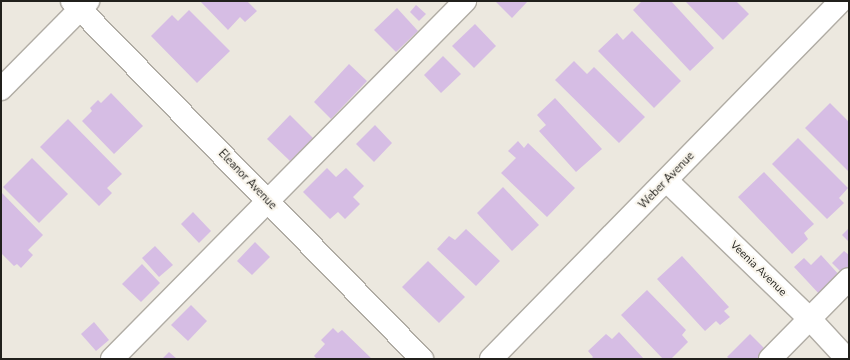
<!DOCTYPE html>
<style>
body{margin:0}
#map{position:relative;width:850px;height:360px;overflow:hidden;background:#ece8df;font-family:"Nunito Sans",sans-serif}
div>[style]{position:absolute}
.building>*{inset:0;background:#d6bde4}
.roads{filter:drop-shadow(1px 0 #b0aca4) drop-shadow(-1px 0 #b0aca4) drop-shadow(0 1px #b0aca4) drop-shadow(0 -1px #b0aca4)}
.minor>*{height:22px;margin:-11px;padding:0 11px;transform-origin:11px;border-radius:11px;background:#fff}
span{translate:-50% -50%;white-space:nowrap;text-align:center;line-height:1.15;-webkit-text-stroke:4px #f9f5ec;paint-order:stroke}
.street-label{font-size:11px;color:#21201c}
.frame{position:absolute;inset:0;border:2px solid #21201c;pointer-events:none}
</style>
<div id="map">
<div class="building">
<i style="clip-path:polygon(200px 1px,247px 1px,257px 11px,245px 22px,240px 17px,228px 30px)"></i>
<i style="clip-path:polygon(495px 1px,528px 1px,512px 18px)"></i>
<i style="clip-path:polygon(642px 1px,671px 1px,714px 48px,690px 71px,633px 10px)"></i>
<i style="clip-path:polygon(685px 1px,736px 1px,749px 14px,723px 40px)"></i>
<i style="clip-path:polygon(416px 5px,426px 14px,419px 21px,410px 12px)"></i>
<i style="clip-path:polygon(397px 8px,418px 31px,396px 52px,374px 30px)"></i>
<i style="clip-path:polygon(189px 10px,230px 51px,197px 83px,151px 36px,172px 15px,178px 21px)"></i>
<i style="clip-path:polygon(475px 24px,496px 46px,474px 68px,452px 46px)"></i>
<i style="clip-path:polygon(632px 31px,681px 81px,654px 108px,598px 51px,617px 33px,623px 40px)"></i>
<i style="clip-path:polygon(443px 56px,461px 74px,441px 93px,424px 75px)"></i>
<i style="clip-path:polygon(574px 61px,587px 74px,594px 67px,645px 117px,619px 143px,555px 80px)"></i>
<i style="clip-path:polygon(349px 64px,367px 81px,331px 119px,314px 102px)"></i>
<i style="clip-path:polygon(111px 93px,143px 126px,114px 154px,82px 121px,92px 111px,90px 108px,98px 100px,101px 103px)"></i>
<i style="clip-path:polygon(555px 98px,602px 149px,576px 172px,539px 131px,546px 125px,537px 115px)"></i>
<i style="clip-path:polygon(830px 103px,849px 122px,849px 172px,805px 128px)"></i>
<i style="clip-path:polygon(290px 115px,313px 138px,290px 161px,267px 139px)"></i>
<i style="clip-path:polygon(68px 119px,122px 174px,107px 188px,112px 193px,99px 206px,40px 147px)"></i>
<i style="clip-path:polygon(375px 125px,392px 143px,374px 162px,356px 144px)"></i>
<i style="clip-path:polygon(798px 138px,848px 188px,839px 198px,844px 203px,827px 219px,772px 164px)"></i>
<i style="clip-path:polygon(518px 141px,524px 148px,528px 143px,575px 188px,547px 217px,501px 173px,516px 158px,508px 151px)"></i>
<i style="clip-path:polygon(32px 158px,68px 194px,39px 223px,3px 187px)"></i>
<i style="clip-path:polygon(327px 168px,336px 177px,346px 168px,364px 186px,353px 197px,360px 204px,345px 219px,338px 212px,330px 219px,303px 192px)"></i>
<i style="clip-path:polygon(764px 172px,814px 224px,804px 233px,808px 239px,792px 254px,738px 197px)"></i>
<i style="clip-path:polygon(503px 187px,539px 225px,512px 251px,477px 213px)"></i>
<i style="clip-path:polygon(1px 192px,43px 235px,28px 250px,33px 255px,21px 268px,17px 264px,14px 266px,1px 253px)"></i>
<i style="clip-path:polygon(193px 212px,211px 231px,199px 243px,181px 224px)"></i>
<i style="clip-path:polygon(849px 228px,849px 242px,842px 235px)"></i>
<i style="clip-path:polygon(466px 229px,500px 261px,476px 286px,437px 249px,449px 236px,455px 240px)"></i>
<i style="clip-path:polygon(255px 242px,270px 257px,252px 275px,237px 261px)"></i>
<i style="clip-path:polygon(155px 246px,173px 265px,159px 277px,142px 258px)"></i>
<i style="clip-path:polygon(844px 251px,849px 255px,849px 266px,842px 273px,832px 263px)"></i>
<i style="clip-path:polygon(821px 255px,841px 277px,821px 296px,794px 267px,804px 258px,811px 265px)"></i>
<i style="clip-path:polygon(682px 256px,729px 307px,724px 311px,730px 317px,720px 325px,716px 321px,705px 331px,657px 279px)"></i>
<i style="clip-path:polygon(428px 261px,465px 297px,439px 323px,402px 287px)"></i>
<i style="clip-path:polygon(142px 264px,160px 283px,141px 302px,122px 284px)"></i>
<i style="clip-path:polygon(647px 290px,686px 330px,682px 335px,688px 342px,671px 359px,663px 359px,621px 315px)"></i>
<i style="clip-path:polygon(191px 305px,207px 321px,188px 341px,171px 325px)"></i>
<i style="clip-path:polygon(94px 322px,109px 340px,96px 351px,81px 334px)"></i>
<i style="clip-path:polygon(333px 328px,338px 333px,342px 330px,372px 359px,317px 359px,314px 356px,325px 344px,321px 340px)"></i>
<i style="clip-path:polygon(619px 332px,644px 359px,591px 359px,593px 357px,588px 351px,606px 334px,612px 339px)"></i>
<i style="clip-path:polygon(750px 334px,766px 350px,757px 359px,730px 359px,727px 357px)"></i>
<i style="clip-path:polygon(169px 352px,177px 359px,162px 359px)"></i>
</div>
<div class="roads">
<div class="minor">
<i style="left:72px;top:1px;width:501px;rotate:45.65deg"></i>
<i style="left:1px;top:89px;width:124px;rotate:-45.3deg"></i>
<i style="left:667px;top:181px;width:199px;rotate:44deg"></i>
<i style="left:810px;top:319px;width:54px;rotate:47.2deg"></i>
<i style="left:112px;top:359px;width:503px;rotate:-45.4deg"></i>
<i style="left:491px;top:359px;width:501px;rotate:-45.65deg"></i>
<i style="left:770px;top:359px;width:112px;rotate:-45.4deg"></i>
</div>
</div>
<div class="street-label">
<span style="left:247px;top:180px;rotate:46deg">Eleanor Avenue</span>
<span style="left:667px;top:181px;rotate:-46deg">Weber Avenue</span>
<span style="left:758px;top:269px;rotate:44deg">Veenia Avenue</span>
</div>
<div class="frame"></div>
</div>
